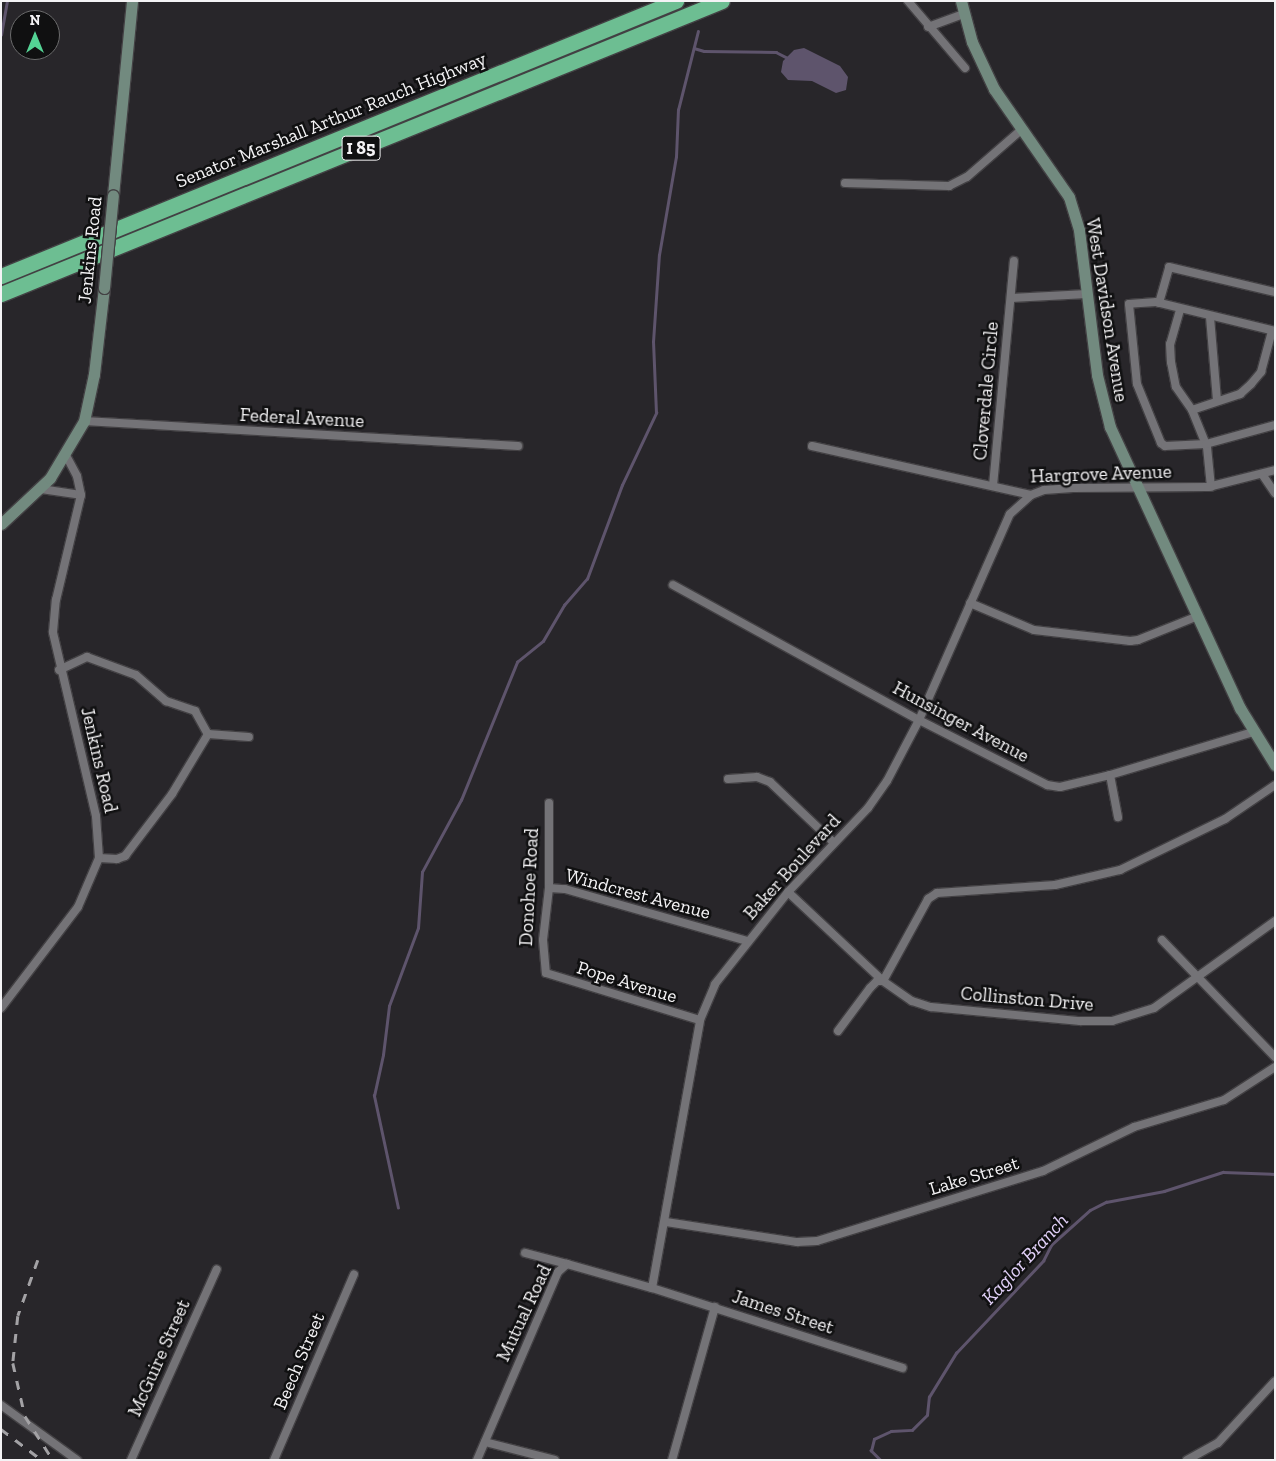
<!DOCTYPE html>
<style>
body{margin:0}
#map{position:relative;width:1276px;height:1461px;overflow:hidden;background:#28262a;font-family:"Zilla Slab",serif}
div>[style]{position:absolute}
.water>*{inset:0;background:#5e546c}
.stream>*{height:2.5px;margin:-1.25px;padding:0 1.25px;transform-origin:1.25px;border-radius:1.25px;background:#5e546c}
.roads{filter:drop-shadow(1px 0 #434144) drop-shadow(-1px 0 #434144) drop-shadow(0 1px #434144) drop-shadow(0 -1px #434144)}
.street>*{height:8px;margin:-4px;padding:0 4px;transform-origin:4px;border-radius:4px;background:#747377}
.secondary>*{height:11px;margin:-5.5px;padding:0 5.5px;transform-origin:5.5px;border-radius:5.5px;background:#728a7f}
.highway>*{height:15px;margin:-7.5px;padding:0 7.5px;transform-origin:7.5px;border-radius:7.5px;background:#6dbe92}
.rail>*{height:2.5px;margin-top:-1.25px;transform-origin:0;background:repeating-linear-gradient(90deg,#a3a2a5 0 9px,transparent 0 18px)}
.bridges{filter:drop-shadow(1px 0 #434144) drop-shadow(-1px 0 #434144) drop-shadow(0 1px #434144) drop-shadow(0 -1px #434144)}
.secondary-bridge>*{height:11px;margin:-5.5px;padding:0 5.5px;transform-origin:5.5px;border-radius:5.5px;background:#728a7f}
span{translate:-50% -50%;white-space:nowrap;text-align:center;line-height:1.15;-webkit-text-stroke:5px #101011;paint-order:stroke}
.shield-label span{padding:1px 4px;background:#101011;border:1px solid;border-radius:4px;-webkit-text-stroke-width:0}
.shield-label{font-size:18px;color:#f4f3f5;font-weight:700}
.street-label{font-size:19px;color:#f4f3f5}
.water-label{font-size:20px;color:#e2d1f9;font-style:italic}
.frame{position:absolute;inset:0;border:2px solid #f4f3f5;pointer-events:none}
.north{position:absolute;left:10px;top:10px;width:50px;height:50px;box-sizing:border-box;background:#101011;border:1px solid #6b6b6c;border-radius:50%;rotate:0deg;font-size:14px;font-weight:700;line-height:20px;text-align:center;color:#f4f3f5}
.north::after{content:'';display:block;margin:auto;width:18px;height:22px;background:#54d395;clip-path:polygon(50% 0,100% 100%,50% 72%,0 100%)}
</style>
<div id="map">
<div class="water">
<i style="clip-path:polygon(804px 48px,840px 66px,848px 77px,846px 90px,836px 93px,812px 81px,788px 80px,781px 72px,783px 61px,794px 50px)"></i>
</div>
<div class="stream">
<i style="left:1px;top:35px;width:35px;rotate:-80deg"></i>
<i style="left:694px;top:48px;width:10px;rotate:17deg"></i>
<i style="left:704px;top:51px;width:72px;rotate:0.8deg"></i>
<i style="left:776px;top:52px;width:13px;rotate:27deg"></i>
<i style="left:398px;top:1208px;width:115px;rotate:-102.1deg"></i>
<i style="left:374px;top:1096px;width:42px;rotate:-77.6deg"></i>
<i style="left:383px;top:1055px;width:49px;rotate:-83deg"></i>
<i style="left:389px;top:1006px;width:83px;rotate:-69.6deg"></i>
<i style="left:418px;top:928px;width:56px;rotate:-85.9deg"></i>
<i style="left:422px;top:872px;width:82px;rotate:-61.6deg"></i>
<i style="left:461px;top:800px;width:149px;rotate:-67.9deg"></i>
<i style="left:517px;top:662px;width:33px;rotate:-39deg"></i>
<i style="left:543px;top:641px;width:42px;rotate:-59.7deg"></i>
<i style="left:564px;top:605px;width:35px;rotate:-49deg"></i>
<i style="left:587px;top:579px;width:100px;rotate:-69.6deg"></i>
<i style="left:622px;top:485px;width:80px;rotate:-64.7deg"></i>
<i style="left:656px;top:413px;width:71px;rotate:-92.4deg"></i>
<i style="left:653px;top:342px;width:87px;rotate:-86.1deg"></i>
<i style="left:659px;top:255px;width:99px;rotate:-80.2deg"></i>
<i style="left:676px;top:157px;width:47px;rotate:-87.6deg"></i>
<i style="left:678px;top:110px;width:81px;rotate:-75.8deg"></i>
<i style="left:880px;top:1460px;width:13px;rotate:-135deg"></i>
<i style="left:871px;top:1451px;width:12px;rotate:-76deg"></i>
<i style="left:874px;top:1439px;width:19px;rotate:-25deg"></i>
<i style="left:891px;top:1431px;width:21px;rotate:-3deg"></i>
<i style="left:912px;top:1430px;width:21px;rotate:-45deg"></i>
<i style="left:927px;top:1415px;width:18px;rotate:-84deg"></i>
<i style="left:929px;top:1397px;width:52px;rotate:-58.5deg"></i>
<i style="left:956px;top:1353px;width:127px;rotate:-46.6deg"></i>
<i style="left:1043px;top:1261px;width:18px;rotate:-63deg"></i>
<i style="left:1051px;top:1245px;width:52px;rotate:-41.9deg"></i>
<i style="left:1090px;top:1210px;width:18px;rotate:-27deg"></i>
<i style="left:1106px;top:1202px;width:59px;rotate:-10.7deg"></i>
<i style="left:1164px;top:1191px;width:62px;rotate:-17.9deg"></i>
<i style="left:1223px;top:1172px;width:52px;rotate:2.2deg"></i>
</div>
<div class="roads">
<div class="street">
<i style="left:908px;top:1px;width:88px;rotate:49.6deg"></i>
<i style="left:928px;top:27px;width:37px;rotate:-20deg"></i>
<i style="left:845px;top:183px;width:104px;rotate:1.7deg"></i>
<i style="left:949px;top:186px;width:20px;rotate:-27deg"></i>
<i style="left:967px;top:177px;width:72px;rotate:-41deg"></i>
<i style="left:1011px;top:298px;width:76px;rotate:-3deg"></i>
<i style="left:1159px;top:303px;width:37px;rotate:-74deg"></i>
<i style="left:1169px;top:267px;width:109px;rotate:13.3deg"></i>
<i style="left:1180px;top:310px;width:35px;rotate:106deg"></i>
<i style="left:1170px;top:344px;width:18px;rotate:87deg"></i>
<i style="left:1171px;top:362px;width:25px;rotate:79deg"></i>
<i style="left:1176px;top:387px;width:28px;rotate:55deg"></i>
<i style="left:1192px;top:410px;width:40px;rotate:68deg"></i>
<i style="left:1207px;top:447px;width:40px;rotate:84.3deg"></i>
<i style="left:1210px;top:317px;width:84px;rotate:85.2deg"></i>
<i style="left:1275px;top:331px;width:122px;rotate:-166.3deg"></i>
<i style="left:1156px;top:302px;width:27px;rotate:176deg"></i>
<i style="left:1129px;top:304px;width:80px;rotate:84.3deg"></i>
<i style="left:1137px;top:384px;width:64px;rotate:67.9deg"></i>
<i style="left:1161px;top:443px;width:5px;rotate:37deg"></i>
<i style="left:1165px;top:446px;width:41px;rotate:-2.8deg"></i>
<i style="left:1206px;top:444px;width:72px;rotate:-15.4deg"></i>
<i style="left:1192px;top:410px;width:51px;rotate:-18.4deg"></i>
<i style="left:1240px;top:394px;width:15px;rotate:-42deg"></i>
<i style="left:1251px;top:384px;width:16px;rotate:-50deg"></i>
<i style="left:1261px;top:372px;width:42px;rotate:-75deg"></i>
<i style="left:84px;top:421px;width:435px;rotate:3.3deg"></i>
<i style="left:812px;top:446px;width:224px;rotate:12.6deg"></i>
<i style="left:1031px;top:495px;width:14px;rotate:-21deg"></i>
<i style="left:1044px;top:490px;width:29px;rotate:-4deg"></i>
<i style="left:1073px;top:488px;width:135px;rotate:-0.4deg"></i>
<i style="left:1208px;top:487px;width:69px;rotate:-14.2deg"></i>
<i style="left:1262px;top:474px;width:23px;rotate:56deg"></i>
<i style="left:993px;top:486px;width:226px;rotate:-84.7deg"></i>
<i style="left:41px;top:489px;width:40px;rotate:8.5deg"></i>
<i style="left:673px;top:585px;width:281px;rotate:28.8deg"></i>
<i style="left:919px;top:720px;width:144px;rotate:26.9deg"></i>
<i style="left:1047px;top:785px;width:13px;rotate:9deg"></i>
<i style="left:1060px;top:787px;width:51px;rotate:-13.5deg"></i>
<i style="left:1110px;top:775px;width:149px;rotate:-16.7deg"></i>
<i style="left:970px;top:603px;width:69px;rotate:22.9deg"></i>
<i style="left:1034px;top:630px;width:97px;rotate:6.5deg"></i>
<i style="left:1130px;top:641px;width:8px;rotate:-7deg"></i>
<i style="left:1138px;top:640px;width:65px;rotate:-21.8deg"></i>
<i style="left:59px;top:670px;width:31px;rotate:-25deg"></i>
<i style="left:87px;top:657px;width:52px;rotate:20.2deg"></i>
<i style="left:136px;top:675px;width:40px;rotate:41deg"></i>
<i style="left:166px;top:701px;width:31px;rotate:19deg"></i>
<i style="left:195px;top:711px;width:26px;rotate:61deg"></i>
<i style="left:1110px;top:775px;width:43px;rotate:79.2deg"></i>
<i style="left:728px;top:779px;width:29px;rotate:-4deg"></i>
<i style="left:757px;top:777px;width:14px;rotate:21deg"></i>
<i style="left:770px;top:782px;width:88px;rotate:43.6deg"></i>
<i style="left:549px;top:803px;width:85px;rotate:90deg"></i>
<i style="left:549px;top:888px;width:52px;rotate:96.6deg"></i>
<i style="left:543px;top:940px;width:33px;rotate:85deg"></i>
<i style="left:546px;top:973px;width:161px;rotate:17deg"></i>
<i style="left:99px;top:858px;width:18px;rotate:3deg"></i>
<i style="left:117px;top:859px;width:9px;rotate:-21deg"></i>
<i style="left:125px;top:856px;width:78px;rotate:-52.8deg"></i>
<i style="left:172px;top:794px;width:70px;rotate:-59deg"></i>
<i style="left:208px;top:734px;width:41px;rotate:4.2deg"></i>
<i style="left:549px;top:888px;width:16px;rotate:4deg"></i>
<i style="left:565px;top:889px;width:189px;rotate:15.9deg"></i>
<i style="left:788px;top:892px;width:130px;rotate:43.1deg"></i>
<i style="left:883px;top:981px;width:35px;rotate:35deg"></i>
<i style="left:912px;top:1001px;width:20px;rotate:18deg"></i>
<i style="left:931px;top:1007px;width:150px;rotate:5.4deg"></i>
<i style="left:1080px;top:1021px;width:32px"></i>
<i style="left:1112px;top:1021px;width:44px;rotate:-17.2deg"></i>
<i style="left:1154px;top:1008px;width:149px;rotate:-35.7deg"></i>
<i style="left:1162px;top:940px;width:163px;rotate:46deg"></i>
<i style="left:1px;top:1008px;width:127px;rotate:-52.7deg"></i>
<i style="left:78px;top:907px;width:53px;rotate:-66.8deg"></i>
<i style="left:99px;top:858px;width:42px;rotate:-94.1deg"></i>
<i style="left:96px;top:816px;width:189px;rotate:-103.2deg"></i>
<i style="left:53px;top:632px;width:32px;rotate:-85deg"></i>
<i style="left:56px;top:600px;width:108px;rotate:-76.6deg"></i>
<i style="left:81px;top:495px;width:19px;rotate:-102deg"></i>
<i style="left:77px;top:476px;width:24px;rotate:-118deg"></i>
<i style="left:838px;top:1031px;width:54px;rotate:-53.3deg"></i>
<i style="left:870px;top:988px;width:10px;rotate:-45deg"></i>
<i style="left:877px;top:981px;width:6px"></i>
<i style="left:883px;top:981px;width:94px;rotate:-61.2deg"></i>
<i style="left:928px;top:899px;width:11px;rotate:-34deg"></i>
<i style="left:937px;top:893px;width:118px;rotate:-3.9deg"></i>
<i style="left:1055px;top:885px;width:67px;rotate:-13deg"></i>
<i style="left:1120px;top:870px;width:117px;rotate:-25.9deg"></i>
<i style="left:1225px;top:819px;width:60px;rotate:-34.2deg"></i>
<i style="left:666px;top:1222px;width:133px;rotate:8.7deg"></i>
<i style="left:797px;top:1242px;width:20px;rotate:-3deg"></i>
<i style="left:817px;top:1241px;width:237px;rotate:-17.2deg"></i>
<i style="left:1043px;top:1171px;width:101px;rotate:-25.8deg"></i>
<i style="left:1134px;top:1127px;width:94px;rotate:-16.7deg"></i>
<i style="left:1224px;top:1100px;width:61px;rotate:-32.9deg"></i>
<i style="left:525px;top:1253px;width:43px;rotate:14.7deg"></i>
<i style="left:652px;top:1288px;width:272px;rotate:-79.8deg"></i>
<i style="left:700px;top:1020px;width:39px;rotate:-67deg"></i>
<i style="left:715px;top:984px;width:117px;rotate:-51.6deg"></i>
<i style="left:788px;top:892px;width:116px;rotate:-46.4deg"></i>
<i style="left:868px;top:808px;width:33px;rotate:-55deg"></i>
<i style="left:887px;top:781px;width:69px;rotate:-62.3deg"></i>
<i style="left:919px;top:720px;width:225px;rotate:-66.2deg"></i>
<i style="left:1010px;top:514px;width:28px;rotate:-42deg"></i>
<i style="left:1px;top:1405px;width:94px;rotate:35.9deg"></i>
<i style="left:485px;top:1442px;width:72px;rotate:14.4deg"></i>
<i style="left:131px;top:1460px;width:209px;rotate:-65.8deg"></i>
<i style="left:274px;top:1460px;width:202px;rotate:-66.7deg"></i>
<i style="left:477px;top:1460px;width:205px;rotate:-66.7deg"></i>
<i style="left:558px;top:1272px;width:12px;rotate:-42deg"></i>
<i style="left:567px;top:1264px;width:88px;rotate:15.8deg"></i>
<i style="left:652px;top:1288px;width:263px;rotate:17.7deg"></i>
<i style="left:672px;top:1460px;width:159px;rotate:-74.3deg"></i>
<i style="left:1187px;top:1460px;width:35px;rotate:-29deg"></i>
<i style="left:1218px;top:1443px;width:84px;rotate:-47.4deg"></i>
</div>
<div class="secondary">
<i style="left:961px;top:1px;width:42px;rotate:75deg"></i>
<i style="left:972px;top:42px;width:52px;rotate:64.9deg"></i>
<i style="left:994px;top:89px;width:131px;rotate:55.2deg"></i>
<i style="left:1069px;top:197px;width:34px;rotate:73deg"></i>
<i style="left:1079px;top:230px;width:146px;rotate:82.9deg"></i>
<i style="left:1097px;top:375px;width:54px;rotate:76deg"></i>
<i style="left:1110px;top:427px;width:310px;rotate:65.2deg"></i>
<i style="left:1240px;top:708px;width:67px;rotate:58.4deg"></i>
<i style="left:113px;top:195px;width:195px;rotate:-84.4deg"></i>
<i style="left:1px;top:524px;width:67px;rotate:-43.2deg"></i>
<i style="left:50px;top:478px;width:66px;rotate:-59.2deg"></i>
<i style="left:84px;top:421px;width:48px;rotate:-78deg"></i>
<i style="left:94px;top:374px;width:87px;rotate:-83.4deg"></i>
</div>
<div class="highway">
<i style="left:1px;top:276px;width:729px;rotate:-22.17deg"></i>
<i style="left:1px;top:294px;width:778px;rotate:-22.12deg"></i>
</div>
</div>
<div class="rail">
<i style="left:38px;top:1260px;width:59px;rotate:109.7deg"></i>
<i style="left:18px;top:1316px;width:47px;rotate:96.1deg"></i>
<i style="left:13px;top:1363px;width:54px;rotate:77.2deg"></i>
<i style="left:25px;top:1416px;width:52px;rotate:57.5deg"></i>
<i style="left:1px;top:1429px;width:51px;rotate:37.1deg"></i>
</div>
<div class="bridges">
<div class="secondary-bridge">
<i style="left:104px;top:288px;width:93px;rotate:-84.5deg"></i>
</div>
</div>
<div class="shield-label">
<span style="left:361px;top:148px">I 85</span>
</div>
<div class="street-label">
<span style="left:331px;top:120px;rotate:-22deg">Senator Marshall Arthur Rauch Highway</span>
<span style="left:90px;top:250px;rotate:-84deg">Jenkins Road</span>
<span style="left:1107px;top:310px;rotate:81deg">West Davidson Avenue</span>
<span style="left:986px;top:391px;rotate:-85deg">Cloverdale Circle</span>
<span style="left:302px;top:418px;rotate:3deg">Federal Avenue</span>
<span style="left:1101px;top:474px;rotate:-2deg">Hargrove Avenue</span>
<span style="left:961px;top:722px;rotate:28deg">Hunsinger Avenue</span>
<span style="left:99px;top:760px;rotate:77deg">Jenkins Road</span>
<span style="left:792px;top:867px;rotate:-48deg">Baker Boulevard</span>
<span style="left:529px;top:887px;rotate:-87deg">Donohoe Road</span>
<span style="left:638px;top:894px;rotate:15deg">Windcrest Avenue</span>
<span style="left:627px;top:982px;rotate:17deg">Pope Avenue</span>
<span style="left:1027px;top:999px;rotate:5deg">Collinston Drive</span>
<span style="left:974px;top:1176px;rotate:-17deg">Lake Street</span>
<span style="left:783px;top:1312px;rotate:18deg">James Street</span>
<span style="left:524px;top:1313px;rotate:-65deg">Mutual Road</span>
<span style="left:159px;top:1358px;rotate:-66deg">McGuire Street</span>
<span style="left:299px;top:1361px;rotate:-67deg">Beech Street</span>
</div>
<div class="water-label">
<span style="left:1025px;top:1259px;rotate:-47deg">Kaglor Branch</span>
</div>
<div class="frame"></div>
<div class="north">N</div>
</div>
